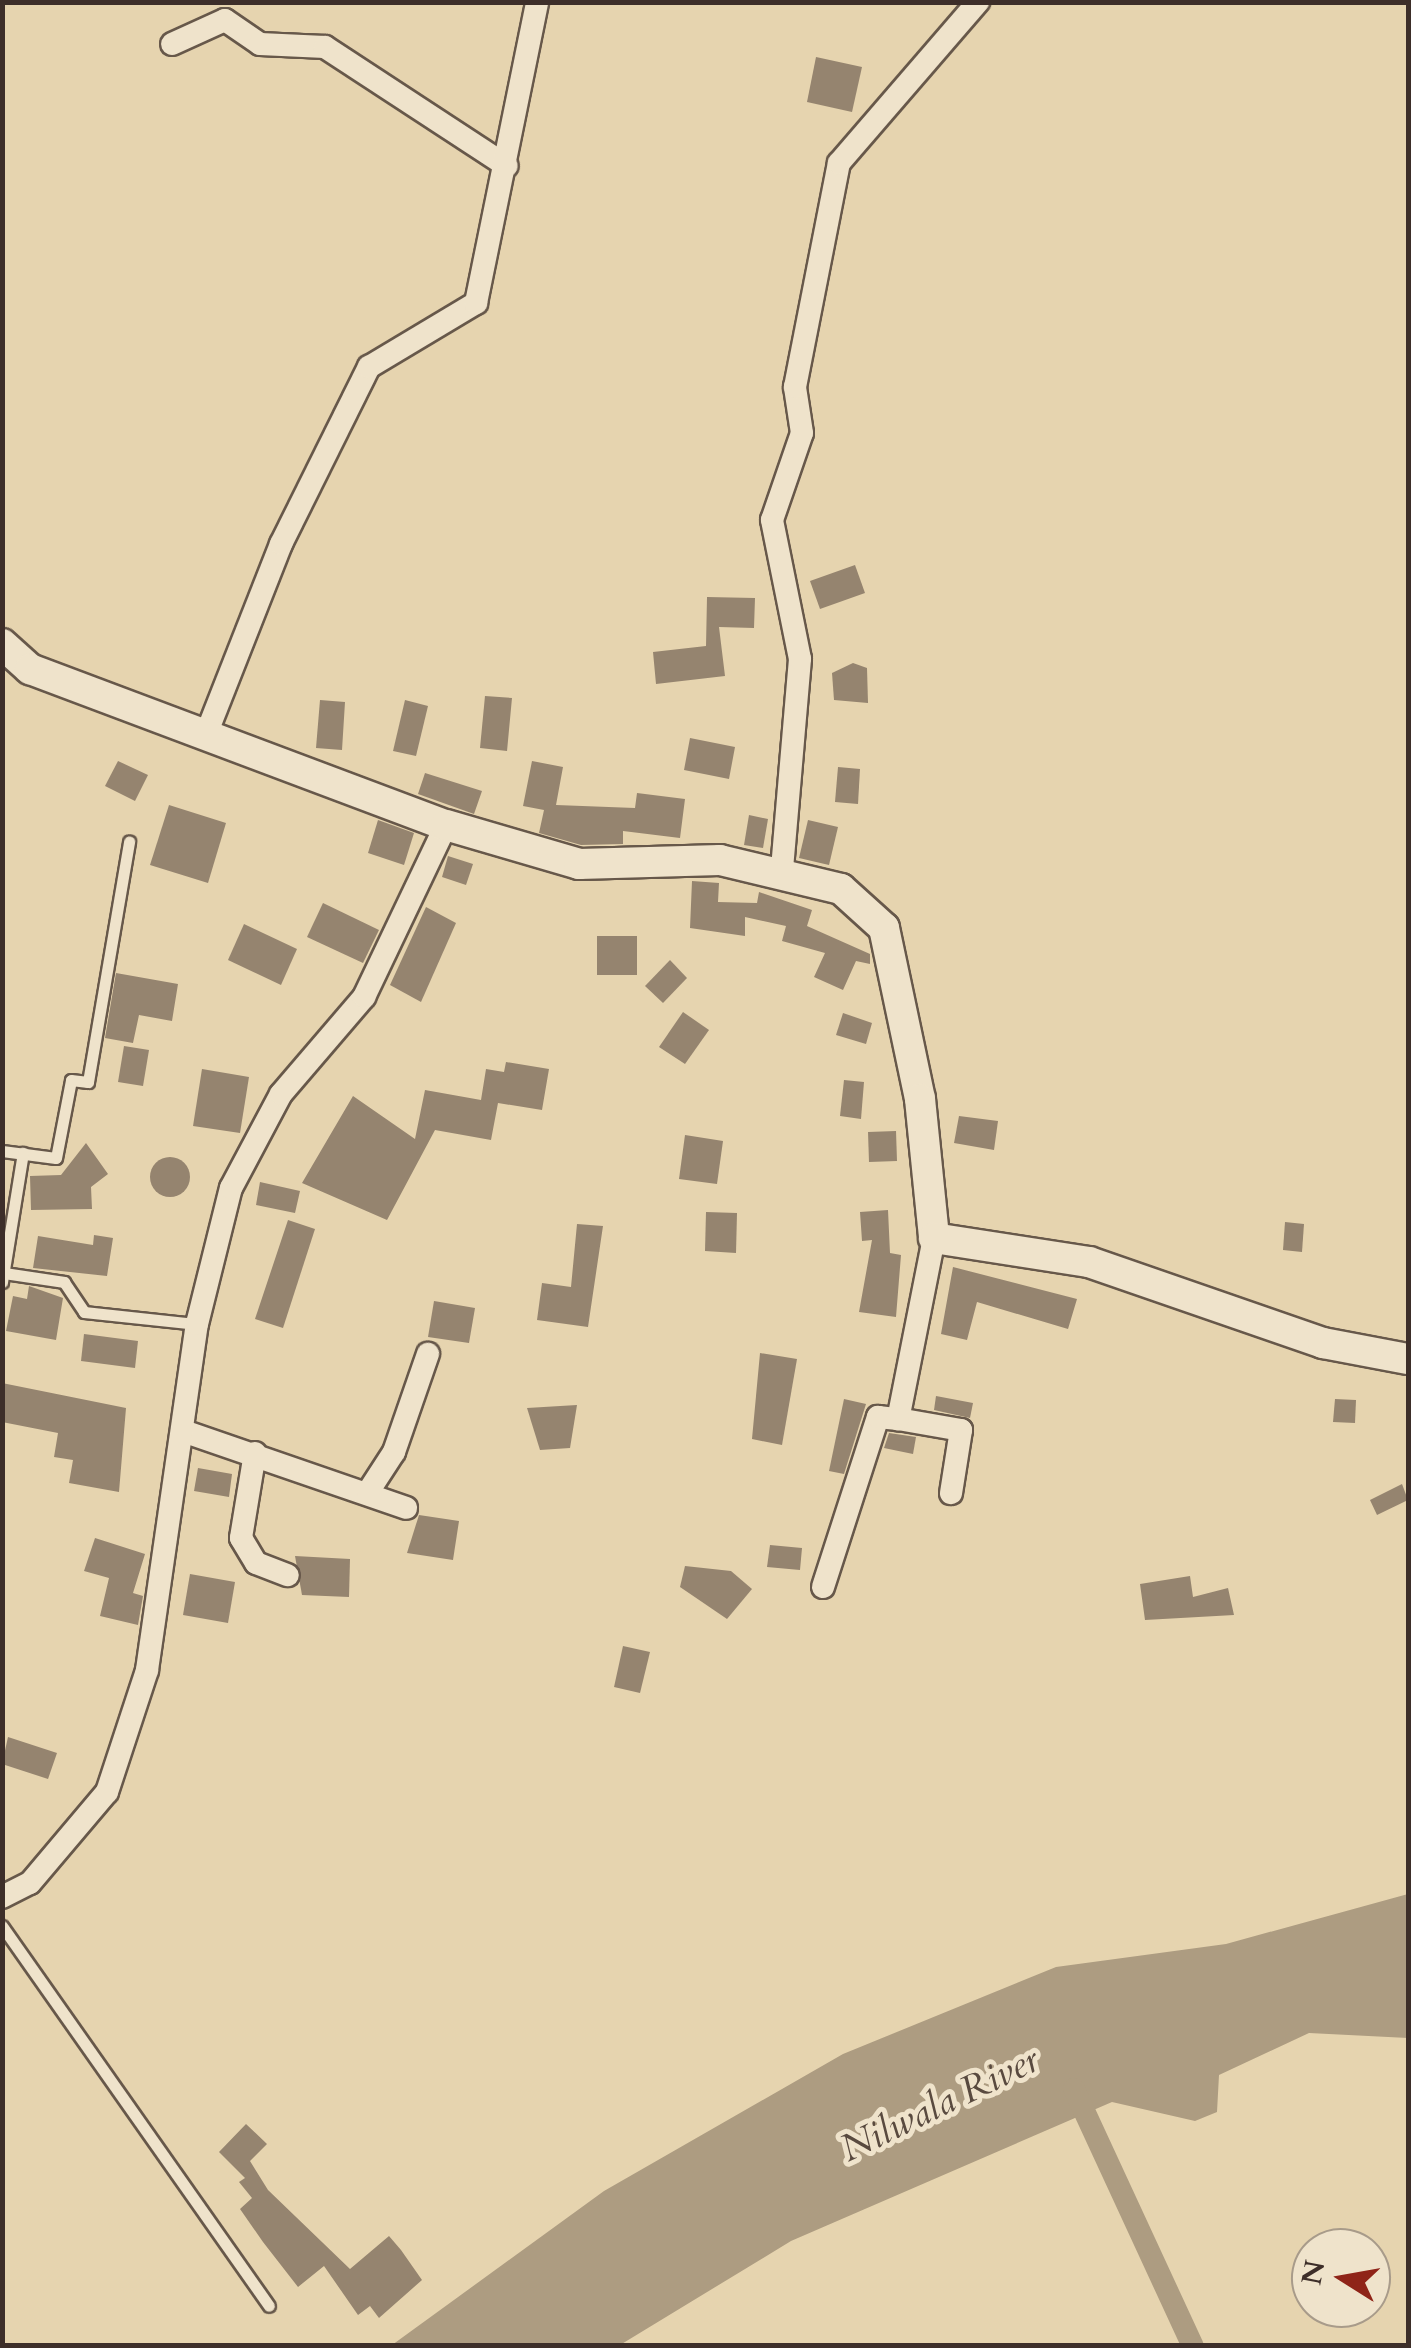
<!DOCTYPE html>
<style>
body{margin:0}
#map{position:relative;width:1411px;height:2348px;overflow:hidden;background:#e6d4af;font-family:Cardo,serif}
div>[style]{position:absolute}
.water>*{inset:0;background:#ad9c81}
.canal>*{height:22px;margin:-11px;padding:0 11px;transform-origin:11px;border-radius:11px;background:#ad9c81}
.building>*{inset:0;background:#95846f}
.round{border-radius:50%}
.roads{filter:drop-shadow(2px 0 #67584a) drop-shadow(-2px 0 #67584a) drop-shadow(0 2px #67584a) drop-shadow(0 -2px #67584a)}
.lane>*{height:11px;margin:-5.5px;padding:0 5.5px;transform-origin:5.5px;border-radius:5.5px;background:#efe3cb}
.street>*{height:22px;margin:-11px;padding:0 11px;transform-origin:11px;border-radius:11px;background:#efe3cb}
.secondary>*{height:30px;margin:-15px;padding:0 15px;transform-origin:15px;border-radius:15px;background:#efe3cb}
span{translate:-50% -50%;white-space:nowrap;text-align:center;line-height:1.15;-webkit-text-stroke:10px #efe3cb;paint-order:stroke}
.water-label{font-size:38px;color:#594a3f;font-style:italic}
.frame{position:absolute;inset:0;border:5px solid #3d2e29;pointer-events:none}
.north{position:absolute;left:1291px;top:2228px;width:100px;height:100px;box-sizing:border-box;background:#efe3cb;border:2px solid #a89b8a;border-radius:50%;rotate:281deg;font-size:28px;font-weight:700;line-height:40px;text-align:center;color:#3d2e29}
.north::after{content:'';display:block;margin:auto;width:35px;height:45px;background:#8f2418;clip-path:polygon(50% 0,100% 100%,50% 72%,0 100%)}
</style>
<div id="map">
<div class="water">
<i style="clip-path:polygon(1408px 1894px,1408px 2038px,1309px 2033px,1219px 2075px,1217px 2112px,1195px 2121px,1112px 2102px,791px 2241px,620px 2345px,392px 2345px,604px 2191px,843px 2054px,1056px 1967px,1226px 1944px)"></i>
</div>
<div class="canal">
<i style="left:1074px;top:2089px;width:283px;rotate:65.2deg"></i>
</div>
<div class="building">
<i style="clip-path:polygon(816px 57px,862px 67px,852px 112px,807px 102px)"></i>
<i style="clip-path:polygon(855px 565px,865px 593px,820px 609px,810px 581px)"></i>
<i style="clip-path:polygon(707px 597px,755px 598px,754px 628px,719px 627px,725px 676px,656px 684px,653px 652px,706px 646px)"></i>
<i style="clip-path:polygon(853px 663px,867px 668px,868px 703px,834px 700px,832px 673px)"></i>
<i style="clip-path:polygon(485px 696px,512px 698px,507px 751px,480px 748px)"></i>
<i style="clip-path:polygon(320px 700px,345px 702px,342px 750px,316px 748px)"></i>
<i style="clip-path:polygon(405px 700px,428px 706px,416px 756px,393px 751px)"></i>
<i style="clip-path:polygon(690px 738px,735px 747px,729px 779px,684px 770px)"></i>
<i style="clip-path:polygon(118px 761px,148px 775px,135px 801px,105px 786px)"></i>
<i style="clip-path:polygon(532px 761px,563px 767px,556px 805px,635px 808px,637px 793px,685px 799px,680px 838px,623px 831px,623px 844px,581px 845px,539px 833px,544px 810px,523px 806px)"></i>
<i style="clip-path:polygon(838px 767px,860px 769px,858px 804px,835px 802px)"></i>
<i style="clip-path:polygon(425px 773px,482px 791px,474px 814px,418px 794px)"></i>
<i style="clip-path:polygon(169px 805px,226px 823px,208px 883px,150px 865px)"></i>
<i style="clip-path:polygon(749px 815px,768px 819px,763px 848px,744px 845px)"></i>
<i style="clip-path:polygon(378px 820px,414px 833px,404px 865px,368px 853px)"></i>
<i style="clip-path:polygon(808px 820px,838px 827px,829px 865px,799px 858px)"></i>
<i style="clip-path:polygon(448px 856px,473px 864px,466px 885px,442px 877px)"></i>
<i style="clip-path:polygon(692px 881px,719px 883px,718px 902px,757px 903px,759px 892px,812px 910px,807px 926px,870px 954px,870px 964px,856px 961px,843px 990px,814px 977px,825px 953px,782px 941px,786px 926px,745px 917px,745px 936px,690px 928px)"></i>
<i style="clip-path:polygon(323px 903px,379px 930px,363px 963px,307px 937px)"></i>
<i style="clip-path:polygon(426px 907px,456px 923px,421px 1002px,390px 985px)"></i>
<i style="clip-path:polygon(244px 924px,297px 949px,281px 985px,228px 960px)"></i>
<i style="clip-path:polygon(597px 936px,637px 936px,637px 975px,597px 975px)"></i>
<i style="clip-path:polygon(670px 960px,687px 978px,663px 1003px,645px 986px)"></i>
<i style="clip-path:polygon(116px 973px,178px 984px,172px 1021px,139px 1015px,133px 1043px,105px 1038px)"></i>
<i style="clip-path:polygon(683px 1012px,709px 1030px,685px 1064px,659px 1047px)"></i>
<i style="clip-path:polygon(843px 1013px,872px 1023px,866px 1044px,836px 1035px)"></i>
<i style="clip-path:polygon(124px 1046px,149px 1050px,143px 1086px,118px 1082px)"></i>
<i style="clip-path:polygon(506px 1062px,549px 1069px,542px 1110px,498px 1103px,491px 1140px,435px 1130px,387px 1220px,302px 1183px,353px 1096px,415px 1139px,425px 1090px,481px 1100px,486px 1069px,504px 1072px)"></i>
<i style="clip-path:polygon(202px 1069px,249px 1077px,240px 1133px,193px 1126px)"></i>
<i style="clip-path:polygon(844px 1080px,864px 1082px,861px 1119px,840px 1116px)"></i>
<i style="clip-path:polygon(959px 1116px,998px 1121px,994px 1150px,954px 1143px)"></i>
<i style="clip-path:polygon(896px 1131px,897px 1161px,869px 1162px,868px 1132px)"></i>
<i style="clip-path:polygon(685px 1135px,723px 1141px,717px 1184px,679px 1179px)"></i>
<i style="clip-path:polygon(86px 1143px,108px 1174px,91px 1187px,92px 1209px,31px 1210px,30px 1176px,61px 1175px)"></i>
<i class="round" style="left:150px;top:1157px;width:40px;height:40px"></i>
<i style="clip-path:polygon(260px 1182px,300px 1191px,295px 1213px,256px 1205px)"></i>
<i style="clip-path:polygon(888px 1210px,890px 1253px,901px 1255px,896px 1317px,859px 1312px,872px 1240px,862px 1241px,860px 1212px)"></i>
<i style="clip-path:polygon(706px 1212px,737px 1213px,736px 1253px,705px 1251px)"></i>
<i style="clip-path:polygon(288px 1220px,315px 1229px,283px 1328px,255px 1319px)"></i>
<i style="clip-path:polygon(1285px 1222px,1304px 1224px,1302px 1252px,1283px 1250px)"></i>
<i style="clip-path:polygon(577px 1224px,603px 1226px,588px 1327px,537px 1320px,542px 1283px,571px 1287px)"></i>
<i style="clip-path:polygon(94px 1235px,113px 1238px,107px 1276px,33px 1268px,38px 1236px,93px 1245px)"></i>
<i style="clip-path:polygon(953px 1267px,1077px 1299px,1068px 1329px,977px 1302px,967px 1340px,941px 1334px)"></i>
<i style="clip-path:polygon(29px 1286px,63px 1298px,56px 1340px,6px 1331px,13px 1296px,27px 1299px)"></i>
<i style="clip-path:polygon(434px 1301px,475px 1308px,469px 1343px,428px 1337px)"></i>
<i style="clip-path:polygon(84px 1334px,138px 1341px,135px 1368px,81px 1361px)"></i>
<i style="clip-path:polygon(760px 1353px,797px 1359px,782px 1445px,752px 1439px)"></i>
<i style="clip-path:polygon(2px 1383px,126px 1408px,119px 1492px,69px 1483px,73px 1460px,54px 1457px,58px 1433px,2px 1422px)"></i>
<i style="clip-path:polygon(936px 1396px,973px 1403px,970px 1418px,934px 1410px)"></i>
<i style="clip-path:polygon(844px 1399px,866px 1404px,844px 1474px,829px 1471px)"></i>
<i style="clip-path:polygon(1335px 1399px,1356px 1400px,1355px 1423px,1333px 1422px)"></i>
<i style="clip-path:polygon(577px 1405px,570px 1448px,540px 1450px,527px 1408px)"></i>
<i style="clip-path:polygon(889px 1433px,916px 1437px,913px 1454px,884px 1448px)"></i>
<i style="clip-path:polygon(198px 1468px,232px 1474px,229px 1497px,194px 1491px)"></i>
<i style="clip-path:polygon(1402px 1484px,1408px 1500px,1377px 1515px,1370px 1500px)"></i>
<i style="clip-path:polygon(419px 1515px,459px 1521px,453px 1560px,407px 1553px)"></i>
<i style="clip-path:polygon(95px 1538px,145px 1554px,133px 1593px,143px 1596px,138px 1625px,100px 1616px,109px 1578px,84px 1571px)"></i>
<i style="clip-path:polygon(770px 1545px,802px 1548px,800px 1570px,767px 1567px)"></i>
<i style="clip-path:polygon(295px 1556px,350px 1559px,349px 1597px,302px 1595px)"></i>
<i style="clip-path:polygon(685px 1566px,731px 1571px,752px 1589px,727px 1619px,680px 1587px)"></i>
<i style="clip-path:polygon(190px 1574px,235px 1582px,228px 1623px,183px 1615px)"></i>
<i style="clip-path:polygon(1190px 1576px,1193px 1597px,1228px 1588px,1234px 1615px,1145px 1620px,1140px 1584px)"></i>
<i style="clip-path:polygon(623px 1646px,650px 1652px,640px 1693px,614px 1687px)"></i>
<i style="clip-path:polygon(8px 1737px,57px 1753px,48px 1779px,2px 1764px)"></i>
<i style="clip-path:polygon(246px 2124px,267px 2144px,250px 2161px,268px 2190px,350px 2269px,389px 2236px,401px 2250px,422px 2280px,379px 2318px,370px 2306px,358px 2315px,324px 2266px,298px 2287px,263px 2242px,240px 2209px,252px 2198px,239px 2182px,245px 2178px,219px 2152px)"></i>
</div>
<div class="roads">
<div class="lane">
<i style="left:2px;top:1151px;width:54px;rotate:7.4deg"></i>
<i style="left:56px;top:1158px;width:79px;rotate:-79.1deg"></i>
<i style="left:71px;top:1080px;width:17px;rotate:7deg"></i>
<i style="left:88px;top:1082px;width:244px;rotate:-80.3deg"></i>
<i style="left:4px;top:1273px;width:61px;rotate:8.5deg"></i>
<i style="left:64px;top:1282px;width:36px;rotate:56deg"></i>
<i style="left:84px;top:1312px;width:114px;rotate:6.1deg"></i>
<i style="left:2px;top:1282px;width:131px;rotate:-80.8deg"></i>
<i style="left:2px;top:1926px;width:464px;rotate:54.9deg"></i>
</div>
<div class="street">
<i style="left:172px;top:44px;width:58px;rotate:-24.4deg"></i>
<i style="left:225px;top:20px;width:42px;rotate:34.4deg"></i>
<i style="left:260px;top:44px;width:65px;rotate:2.6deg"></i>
<i style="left:325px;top:47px;width:217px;rotate:33.2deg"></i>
<i style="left:207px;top:732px;width:202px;rotate:-68.5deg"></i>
<i style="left:281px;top:544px;width:198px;rotate:-63.6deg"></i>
<i style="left:369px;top:367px;width:125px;rotate:-30.9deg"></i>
<i style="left:476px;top:303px;width:307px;rotate:-78.5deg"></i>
<i style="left:782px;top:869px;width:211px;rotate:-85.1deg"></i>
<i style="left:800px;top:659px;width:142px;rotate:-101.4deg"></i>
<i style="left:772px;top:520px;width:92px;rotate:-71deg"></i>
<i style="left:802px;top:433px;width:47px;rotate:-98.7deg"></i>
<i style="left:795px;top:387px;width:228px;rotate:-78.9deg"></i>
<i style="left:839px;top:163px;width:213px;rotate:-49.2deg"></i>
<i style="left:934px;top:1238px;width:185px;rotate:101.2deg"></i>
<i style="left:898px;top:1419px;width:64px;rotate:9.9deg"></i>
<i style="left:961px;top:1430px;width:64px;rotate:99deg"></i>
<i style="left:183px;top:1431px;width:236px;rotate:19deg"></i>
<i style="left:255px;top:1453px;width:86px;rotate:99.4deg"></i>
<i style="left:241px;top:1538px;width:29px;rotate:59deg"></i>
<i style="left:256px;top:1563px;width:34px;rotate:21deg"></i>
<i style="left:368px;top:1492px;width:48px;rotate:-57deg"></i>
<i style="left:394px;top:1452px;width:104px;rotate:-70.9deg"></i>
<i style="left:823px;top:1587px;width:179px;rotate:-72.1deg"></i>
<i style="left:878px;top:1417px;width:20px;rotate:6deg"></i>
<i style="left:2px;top:1897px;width:31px;rotate:-27deg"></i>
<i style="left:30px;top:1883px;width:119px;rotate:-49.8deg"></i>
<i style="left:107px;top:1792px;width:128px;rotate:-71.8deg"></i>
<i style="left:147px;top:1670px;width:350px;rotate:-81.8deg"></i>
<i style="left:197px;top:1324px;width:140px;rotate:-76deg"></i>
<i style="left:231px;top:1188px;width:106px;rotate:-62deg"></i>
<i style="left:281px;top:1094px;width:128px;rotate:-49.4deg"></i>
<i style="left:364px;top:997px;width:191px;rotate:-64.5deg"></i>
</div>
<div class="secondary">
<i style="left:2px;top:644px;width:38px;rotate:42deg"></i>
<i style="left:30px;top:669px;width:444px;rotate:20.6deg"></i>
<i style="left:446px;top:825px;width:139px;rotate:16.3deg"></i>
<i style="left:579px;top:864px;width:141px;rotate:-1.6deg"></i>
<i style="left:720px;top:860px;width:124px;rotate:13.5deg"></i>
<i style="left:841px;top:889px;width:58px;rotate:42.2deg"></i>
<i style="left:884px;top:928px;width:175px;rotate:78.1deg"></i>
<i style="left:920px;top:1099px;width:140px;rotate:84.2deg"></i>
<i style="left:934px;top:1238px;width:157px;rotate:8.8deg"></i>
<i style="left:1089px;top:1262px;width:248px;rotate:19.1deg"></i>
<i style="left:1323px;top:1343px;width:86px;rotate:10.7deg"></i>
</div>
</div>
<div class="water-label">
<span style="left:940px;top:2105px;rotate:-26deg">Nilwala River</span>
</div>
<div class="frame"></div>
<div class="north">N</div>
</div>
